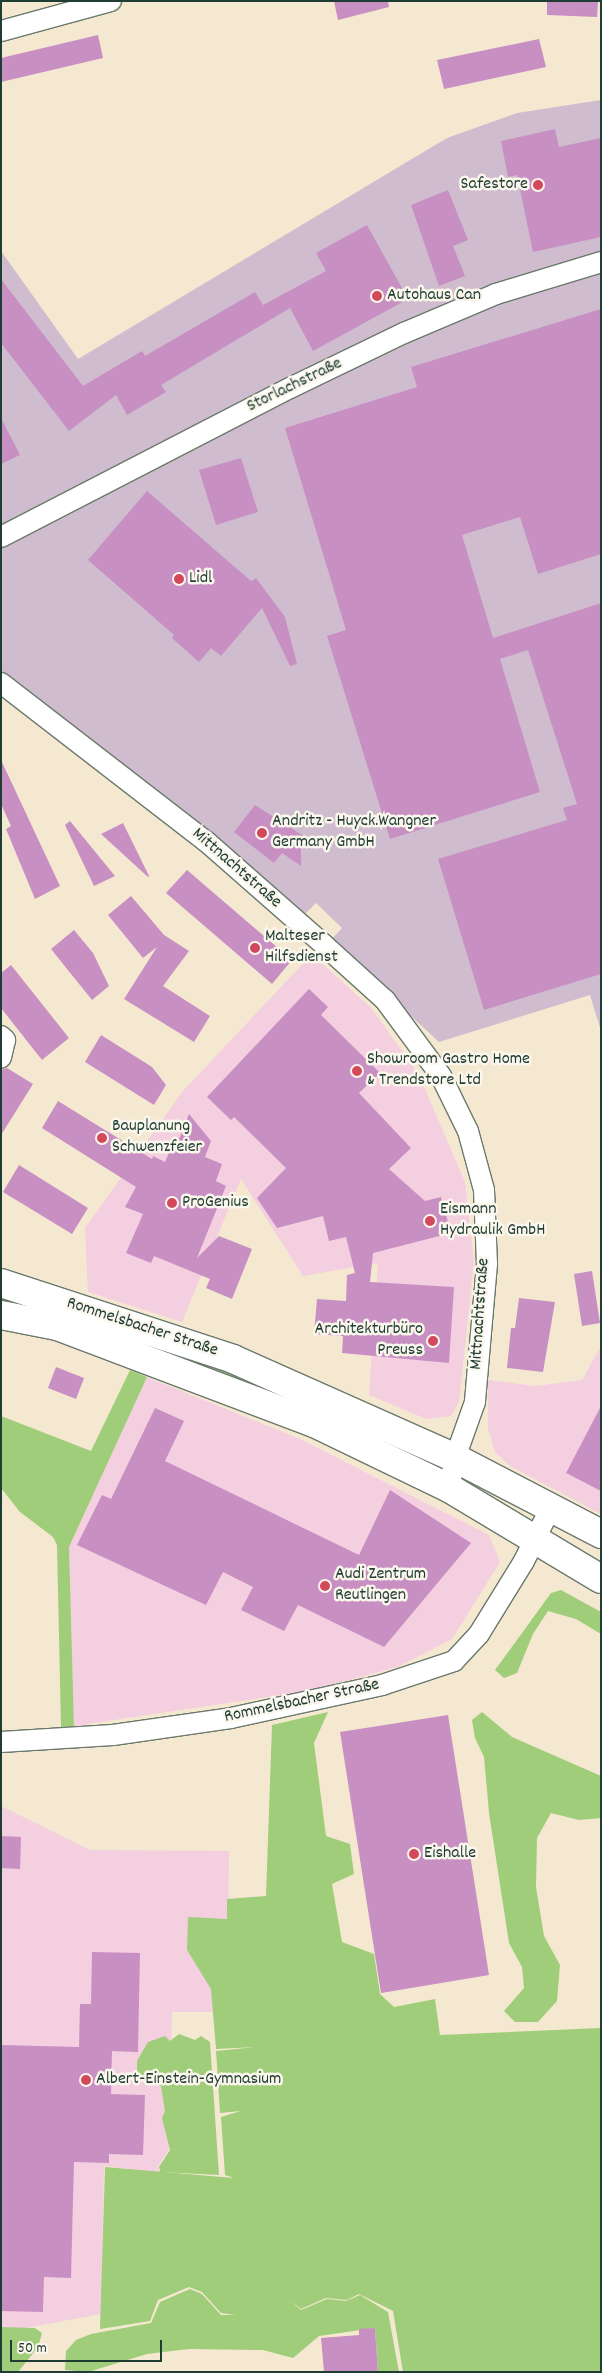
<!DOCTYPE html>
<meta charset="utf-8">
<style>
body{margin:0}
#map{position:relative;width:602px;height:2373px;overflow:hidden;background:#f5e8d1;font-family:Dekko,sans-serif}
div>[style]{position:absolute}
.built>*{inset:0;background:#f3cfe0}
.industrial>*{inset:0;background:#cfbdcf}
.green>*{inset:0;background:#a0cd7a}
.building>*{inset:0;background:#c88fc3}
.roads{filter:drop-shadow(1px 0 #6a796b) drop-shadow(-1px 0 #6a796b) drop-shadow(0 1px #6a796b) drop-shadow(0 -1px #6a796b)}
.street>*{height:20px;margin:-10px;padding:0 10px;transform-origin:10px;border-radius:10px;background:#fff}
.primary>*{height:28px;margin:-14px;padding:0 14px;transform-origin:14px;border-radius:14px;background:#fff}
.dots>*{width:14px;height:14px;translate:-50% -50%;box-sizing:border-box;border:2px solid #fbf7ec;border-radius:50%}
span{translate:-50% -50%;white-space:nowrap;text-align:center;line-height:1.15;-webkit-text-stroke:5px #fbf7ec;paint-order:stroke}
.poi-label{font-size:18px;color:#1f3d34}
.right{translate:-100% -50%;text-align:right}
.left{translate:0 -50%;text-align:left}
.street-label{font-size:18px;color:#1f3d34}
.frame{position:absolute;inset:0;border:2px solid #1f3d34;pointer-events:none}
.scale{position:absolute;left:10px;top:2340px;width:152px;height:22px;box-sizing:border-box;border:2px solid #1f3d34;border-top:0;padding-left:6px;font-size:15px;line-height:18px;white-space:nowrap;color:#1f3d34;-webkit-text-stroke:4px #fbf7ec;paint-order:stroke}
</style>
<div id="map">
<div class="built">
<i style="clip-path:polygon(312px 954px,371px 1008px,418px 1073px,465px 1182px,474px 1261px,459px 1402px,451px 1416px,426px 1419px,369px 1395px,378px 1263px,303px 1276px,241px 1179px,182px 1322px,88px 1292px,85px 1228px,182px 1092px)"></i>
<i style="clip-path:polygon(601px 1346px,601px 1514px,510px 1466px,495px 1452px,488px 1429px,488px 1380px,535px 1386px,582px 1380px)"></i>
<i style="clip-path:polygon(147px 1377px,300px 1439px,489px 1535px,500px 1562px,452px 1639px,398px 1667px,307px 1691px,74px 1726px,69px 1547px)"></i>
<i style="clip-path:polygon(1px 1806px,90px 1850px,229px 1851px,227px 2012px,172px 2012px,169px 2149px,158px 2167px,159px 2172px,104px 2166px,101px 2314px,20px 2329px,1px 2327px)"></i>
</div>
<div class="industrial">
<i style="clip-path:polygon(601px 100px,601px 1031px,590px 995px,439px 1042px,330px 941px,342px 928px,316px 903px,303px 916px,207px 828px,86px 740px,1px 670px,1px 251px,78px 359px,447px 138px,517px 113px)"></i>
</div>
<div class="green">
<i style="clip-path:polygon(1px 1295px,191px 1354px,257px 1384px,254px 1387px,1px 1304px)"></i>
<i style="clip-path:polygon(130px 1370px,147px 1377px,69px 1547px,74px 1726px,61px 1728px,57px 1545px,53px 1537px,20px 1512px,1px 1488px,1px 1416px,91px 1451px)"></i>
<i style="clip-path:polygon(561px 1590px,601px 1612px,601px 1634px,576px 1619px,548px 1611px,533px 1634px,517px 1673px,504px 1678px,495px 1670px,551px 1593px)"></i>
<i style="clip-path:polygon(328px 1712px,314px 1743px,326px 1836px,350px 1844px,354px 1874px,332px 1884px,342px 1942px,374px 1954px,380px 1994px,394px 2007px,435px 1999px,440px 2035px,601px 2028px,601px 2372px,403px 2372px,393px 2311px,359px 2294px,347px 2300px,326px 2298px,301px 2309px,290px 2300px,301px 2310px,327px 2299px,346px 2301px,360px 2295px,388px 2312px,399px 2372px,378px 2372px,375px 2328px,319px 2336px,293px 2358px,263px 2350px,189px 2349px,147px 2354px,88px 2372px,65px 2370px,66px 2351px,76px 2340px,91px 2334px,151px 2323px,160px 2302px,190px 2289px,202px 2294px,221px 2315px,235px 2315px,221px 2313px,202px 2292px,189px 2287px,158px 2300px,150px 2321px,100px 2329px,105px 2167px,234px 2178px,225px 2175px,221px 2117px,241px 2111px,220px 2113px,216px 2051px,257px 2047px,216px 2049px,211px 1989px,187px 1950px,188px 1917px,227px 1919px,227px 1899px,266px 1896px,272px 1725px)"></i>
<i style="clip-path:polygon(482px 1712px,512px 1737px,601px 1776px,601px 1818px,579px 1820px,551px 1813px,537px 1838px,536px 1887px,544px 1936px,560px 1965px,557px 2001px,538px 2022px,515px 2022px,504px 2011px,524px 1988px,522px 1967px,509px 1943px,489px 1813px,484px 1757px,475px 1738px,472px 1720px)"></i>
<i style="clip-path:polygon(179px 2034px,195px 2040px,201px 2036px,210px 2042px,219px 2175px,160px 2172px,159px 2167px,170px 2150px,162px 2118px,165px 2111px,161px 2086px,142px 2079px,137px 2072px,137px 2061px,148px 2042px,165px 2036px,170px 2041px)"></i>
<i style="clip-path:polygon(1px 2327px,35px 2328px,42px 2333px,38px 2347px,18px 2372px,1px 2372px)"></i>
</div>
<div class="building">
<i style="clip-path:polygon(334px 1px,388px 1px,389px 7px,338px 20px)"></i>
<i style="clip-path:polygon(547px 1px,598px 1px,597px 17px,547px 15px)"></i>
<i style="clip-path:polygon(98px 35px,103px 58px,1px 82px,1px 58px)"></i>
<i style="clip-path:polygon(539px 39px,546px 67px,444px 89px,437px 60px)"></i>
<i style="clip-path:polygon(555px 129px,559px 147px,601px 138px,601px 237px,533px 252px,517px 175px,508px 177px,501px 141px)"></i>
<i style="clip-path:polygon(448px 190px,468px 240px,453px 246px,465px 276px,439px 286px,411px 205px)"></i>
<i style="clip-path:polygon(367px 225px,408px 299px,313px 351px,290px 308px,161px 385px,166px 392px,127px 415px,116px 395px,69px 431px,1px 343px,1px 279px,83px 386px,142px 351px,145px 356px,255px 292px,263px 305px,326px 271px,316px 253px)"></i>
<i style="clip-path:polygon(601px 309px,601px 554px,538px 574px,520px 517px,462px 535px,493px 638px,601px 603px,601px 974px,484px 1010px,438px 859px,567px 820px,563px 808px,577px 804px,528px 650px,500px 659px,540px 792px,390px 839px,327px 636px,346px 630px,285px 428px,417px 387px,411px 367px)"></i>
<i style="clip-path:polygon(1px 418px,20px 455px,1px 464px)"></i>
<i style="clip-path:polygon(241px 458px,258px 512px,216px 525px,199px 470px)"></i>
<i style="clip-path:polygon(147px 491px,251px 581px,256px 578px,285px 617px,297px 664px,290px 666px,262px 608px,221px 656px,211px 648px,199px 662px,172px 638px,174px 635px,88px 560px)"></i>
<i style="clip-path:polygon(1px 760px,60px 886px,35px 899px,6px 829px,11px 826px,1px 804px)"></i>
<i style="clip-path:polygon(255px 805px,313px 842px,301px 846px,301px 866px,282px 853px,274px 863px,234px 832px)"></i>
<i style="clip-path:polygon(70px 821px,115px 876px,94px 886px,65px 825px)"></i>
<i style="clip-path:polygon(123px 823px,149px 876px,148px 877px,101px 834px)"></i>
<i style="clip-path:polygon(187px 870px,292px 960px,272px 984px,166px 893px)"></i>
<i style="clip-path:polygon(131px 896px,164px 935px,189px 951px,163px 986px,210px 1016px,194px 1042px,124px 999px,157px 947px,143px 958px,108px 915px)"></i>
<i style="clip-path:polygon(74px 930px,93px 953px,109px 986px,92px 1000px,51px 949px)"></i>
<i style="clip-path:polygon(11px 965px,69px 1038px,42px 1060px,1px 1008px,1px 973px)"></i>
<i style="clip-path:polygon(309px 989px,328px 1007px,321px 1015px,380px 1073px,359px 1093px,411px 1148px,389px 1169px,425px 1201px,441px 1197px,451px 1233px,373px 1253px,370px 1282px,454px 1287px,449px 1363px,342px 1353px,343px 1336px,314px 1334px,317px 1299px,346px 1301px,347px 1275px,355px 1273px,346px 1237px,329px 1241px,323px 1216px,277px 1228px,257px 1198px,286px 1168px,234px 1117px,231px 1120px,207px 1097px)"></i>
<i style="clip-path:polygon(101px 1035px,152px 1067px,166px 1085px,154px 1105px,85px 1062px)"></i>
<i style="clip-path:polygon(7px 1068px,33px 1084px,1px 1135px,1px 1070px)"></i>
<i style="clip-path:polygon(58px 1101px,152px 1159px,153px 1156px,165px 1162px,173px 1143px,177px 1144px,189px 1114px,211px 1141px,205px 1157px,222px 1164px,216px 1181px,226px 1186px,197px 1258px,219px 1236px,252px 1249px,232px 1299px,206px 1288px,210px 1279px,154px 1256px,151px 1263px,126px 1253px,143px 1214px,125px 1207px,136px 1187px,42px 1128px)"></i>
<i style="clip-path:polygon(19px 1165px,88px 1208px,72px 1234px,3px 1192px)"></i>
<i style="clip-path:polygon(592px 1271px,600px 1323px,582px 1326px,574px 1274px)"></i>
<i style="clip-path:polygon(519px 1298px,555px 1302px,543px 1372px,507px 1368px,511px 1328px,515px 1328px)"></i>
<i style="clip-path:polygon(56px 1367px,84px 1378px,76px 1399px,48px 1388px)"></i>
<i style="clip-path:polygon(601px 1406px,601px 1491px,566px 1473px)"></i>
<i style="clip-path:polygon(155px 1408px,184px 1421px,165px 1461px,359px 1555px,390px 1490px,471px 1543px,384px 1647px,298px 1605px,284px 1631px,241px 1610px,253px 1587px,223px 1572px,206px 1605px,77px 1545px,102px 1495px,111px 1499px)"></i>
<i style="clip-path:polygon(448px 1715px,489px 1975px,381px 1993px,340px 1732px)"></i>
<i style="clip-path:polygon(1px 1836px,21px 1837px,20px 1869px,1px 1868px)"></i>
<i style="clip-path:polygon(92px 1952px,140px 1953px,138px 2052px,112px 2051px,111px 2094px,145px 2095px,143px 2155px,109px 2154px,109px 2163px,74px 2162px,71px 2278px,44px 2277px,43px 2312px,1px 2311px,1px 2045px,79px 2047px,80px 2004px,91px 2004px)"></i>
<i style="clip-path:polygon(375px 2328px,378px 2372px,324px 2372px,321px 2338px,359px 2335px,359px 2329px)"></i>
</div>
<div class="roads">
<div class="street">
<i style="left:1px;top:31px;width:114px;rotate:-15.3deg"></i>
<i style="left:1px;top:537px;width:325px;rotate:-27.3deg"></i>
<i style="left:290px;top:388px;width:127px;rotate:-25.8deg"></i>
<i style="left:404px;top:333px;width:100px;rotate:-23deg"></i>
<i style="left:496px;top:294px;width:110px;rotate:-16.9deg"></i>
<i style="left:1px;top:683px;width:260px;rotate:37.7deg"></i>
<i style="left:207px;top:842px;width:154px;rotate:41.3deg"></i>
<i style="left:323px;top:944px;width:84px;rotate:42.1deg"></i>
<i style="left:385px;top:1000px;width:94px;rotate:53.6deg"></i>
<i style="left:441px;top:1076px;width:61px;rotate:63.9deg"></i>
<i style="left:468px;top:1131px;width:61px;rotate:74.8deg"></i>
<i style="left:484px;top:1190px;width:74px;rotate:87.7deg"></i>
<i style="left:487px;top:1264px;width:139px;rotate:95deg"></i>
<i style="left:475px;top:1402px;width:59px;rotate:109.7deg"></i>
<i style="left:455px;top:1458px;width:31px;rotate:101deg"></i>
<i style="left:1px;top:1036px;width:6px;rotate:45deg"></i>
<i style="left:5px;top:1040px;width:18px;rotate:103deg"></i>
<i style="left:1px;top:1742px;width:112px;rotate:-3.6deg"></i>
<i style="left:113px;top:1735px;width:119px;rotate:-8.2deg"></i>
<i style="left:231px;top:1718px;width:155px;rotate:-12.3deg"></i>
<i style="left:382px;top:1685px;width:76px;rotate:-18.4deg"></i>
<i style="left:454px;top:1661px;width:37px;rotate:-47deg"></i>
<i style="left:479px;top:1634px;width:86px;rotate:-58.3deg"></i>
<i style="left:524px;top:1561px;width:60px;rotate:-63.4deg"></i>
</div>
<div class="primary">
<i style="left:1px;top:1283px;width:244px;rotate:18.1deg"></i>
<i style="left:233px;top:1359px;width:243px;rotate:24deg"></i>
<i style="left:455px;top:1458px;width:165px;rotate:27.5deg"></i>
<i style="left:1px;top:1315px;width:57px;rotate:11.1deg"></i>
<i style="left:57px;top:1326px;width:275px;rotate:20.7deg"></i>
<i style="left:314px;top:1423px;width:150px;rotate:25.7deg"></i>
<i style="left:449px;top:1488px;width:177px;rotate:30.9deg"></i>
</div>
</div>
<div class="dots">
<i style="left:538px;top:185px;background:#d1495b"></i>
<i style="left:377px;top:296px;background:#d1495b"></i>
<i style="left:179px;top:579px;background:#d1495b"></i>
<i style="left:262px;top:833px;background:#d1495b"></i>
<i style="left:255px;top:948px;background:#d1495b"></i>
<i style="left:357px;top:1071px;background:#d1495b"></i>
<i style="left:102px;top:1138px;background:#d1495b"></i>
<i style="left:172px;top:1203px;background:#d1495b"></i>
<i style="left:430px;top:1221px;background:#d1495b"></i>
<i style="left:433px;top:1341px;background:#d1495b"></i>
<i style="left:325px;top:1586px;background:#d1495b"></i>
<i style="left:414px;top:1854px;background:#d1495b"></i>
<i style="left:86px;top:2080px;background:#d1495b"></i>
</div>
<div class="poi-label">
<span class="right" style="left:528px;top:185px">Safestore</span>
<span class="left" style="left:387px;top:296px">Autohaus Can</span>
<span class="left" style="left:189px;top:579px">Lidl</span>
<span class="left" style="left:272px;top:833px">Andritz - Huyck.Wangner<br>Germany GmbH</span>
<span class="left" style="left:265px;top:948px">Malteser<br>Hilfsdienst</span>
<span class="left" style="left:367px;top:1071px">Showroom Gastro Home<br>&amp; Trendstore Ltd</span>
<span class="left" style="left:112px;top:1138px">Bauplanung<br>Schwenzfeier</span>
<span class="left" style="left:182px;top:1203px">ProGenius</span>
<span class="left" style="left:440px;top:1221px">Eismann<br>Hydraulik GmbH</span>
<span class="right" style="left:423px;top:1341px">Architekturbüro<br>Preuss</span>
<span class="left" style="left:335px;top:1586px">Audi Zentrum<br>Reutlingen</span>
<span class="left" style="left:424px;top:1854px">Eishalle</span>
<span class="left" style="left:96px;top:2080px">Albert-Einstein-Gymnasium</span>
</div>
<div class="street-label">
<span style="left:295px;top:386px;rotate:-26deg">Storlachstraße</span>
<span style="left:236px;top:869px;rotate:41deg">Mittnachtstraße</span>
<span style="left:481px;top:1314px;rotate:-86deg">Mittnachtstraße</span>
<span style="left:142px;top:1328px;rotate:18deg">Rommelsbacher Straße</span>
<span style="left:302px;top:1702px;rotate:-12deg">Rommelsbacher Straße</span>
</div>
<div class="frame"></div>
<div class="scale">50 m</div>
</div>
